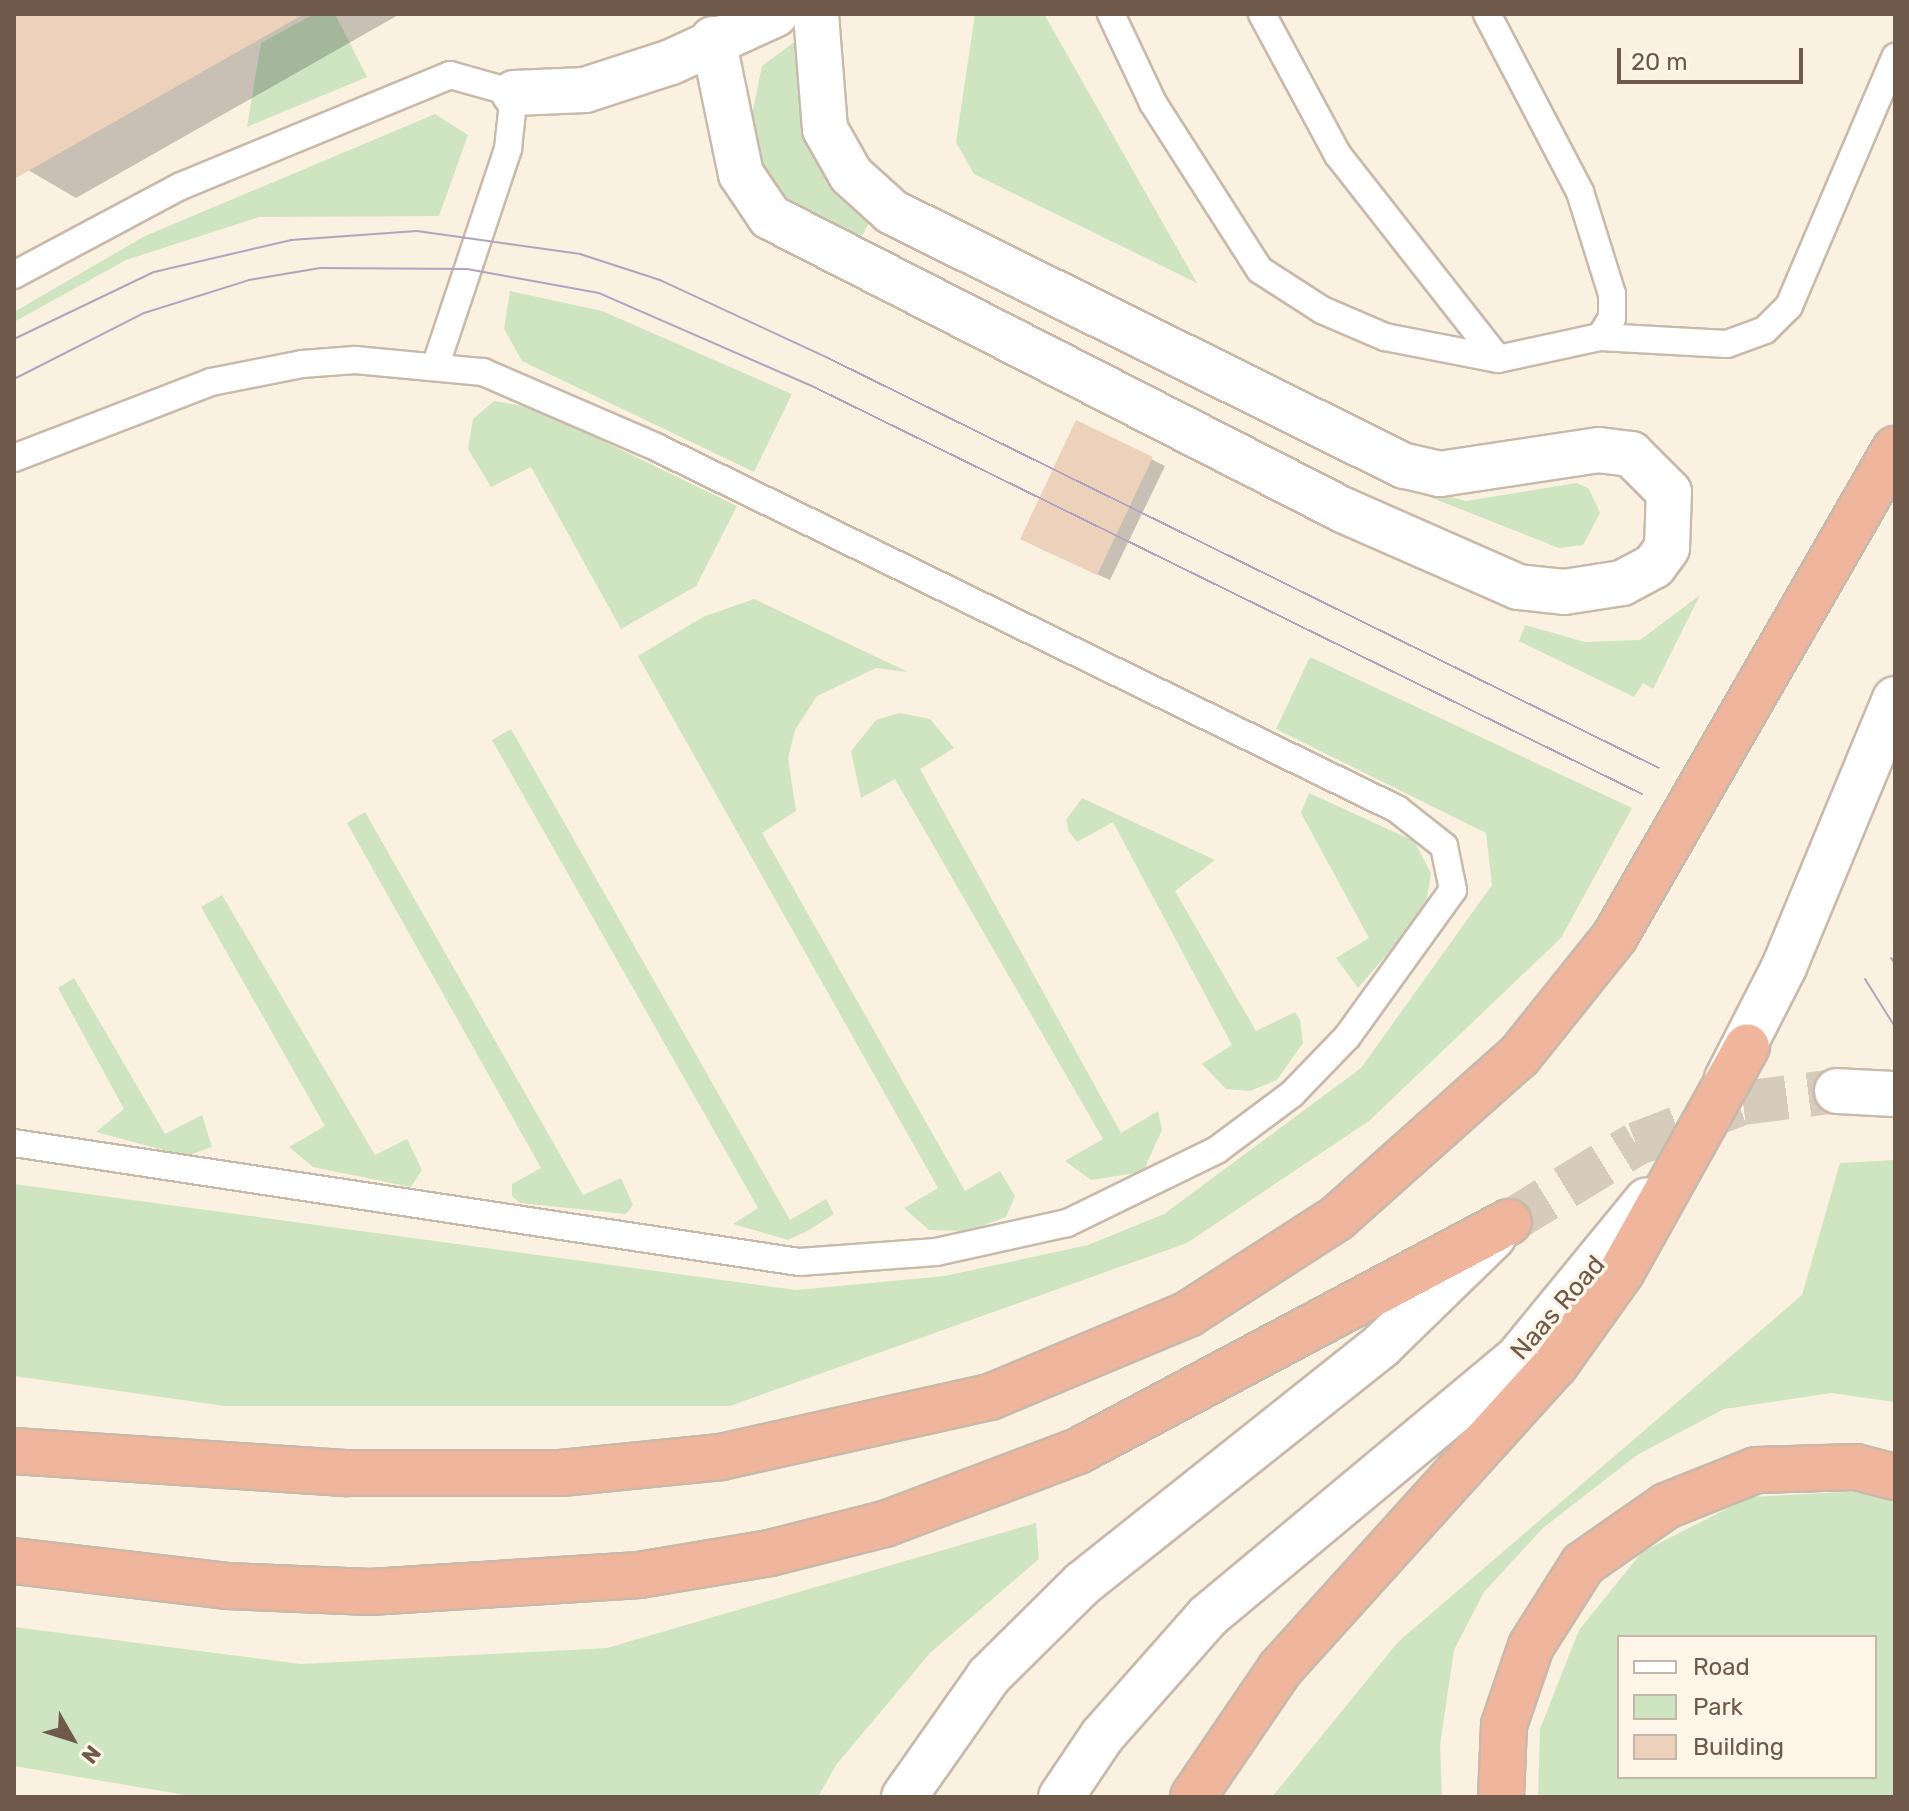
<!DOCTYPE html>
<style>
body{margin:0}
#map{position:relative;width:1909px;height:1811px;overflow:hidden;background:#faf1e1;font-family:Rubik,sans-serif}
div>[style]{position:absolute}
.green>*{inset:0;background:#cfe5c1}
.shadow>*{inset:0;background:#0003}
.building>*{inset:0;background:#ecd1bb}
.secondary-tunnel>*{height:44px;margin-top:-22px;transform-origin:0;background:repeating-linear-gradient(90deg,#d7cbbc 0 44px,transparent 0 66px)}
.roads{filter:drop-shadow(2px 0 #c9b9aa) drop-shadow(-2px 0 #c9b9aa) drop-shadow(0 2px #c9b9aa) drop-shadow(0 -2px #c9b9aa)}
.service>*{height:26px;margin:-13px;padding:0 13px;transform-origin:13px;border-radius:13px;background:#fff}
.minor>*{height:44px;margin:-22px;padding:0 22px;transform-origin:22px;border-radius:22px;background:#fff}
.secondary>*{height:44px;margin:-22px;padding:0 22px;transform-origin:22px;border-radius:22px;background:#fff}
.motorway>*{height:44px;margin:-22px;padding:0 22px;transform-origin:22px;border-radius:22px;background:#efb59d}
.tram>*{height:2px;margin:-1px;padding:0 1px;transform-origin:1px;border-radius:1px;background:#b4a2c1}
span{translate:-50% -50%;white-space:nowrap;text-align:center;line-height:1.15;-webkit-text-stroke:7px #fdf5e7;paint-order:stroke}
.street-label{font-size:26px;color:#6e594b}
.frame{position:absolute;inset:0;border:16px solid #6e594b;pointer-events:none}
.legend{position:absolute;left:1617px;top:1635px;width:260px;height:144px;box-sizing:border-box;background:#fdf5e7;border:2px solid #c4b7a9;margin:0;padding:10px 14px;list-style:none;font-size:24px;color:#6e594b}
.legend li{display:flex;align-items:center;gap:16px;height:40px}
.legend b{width:40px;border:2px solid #c4b7a9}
.north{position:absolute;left:32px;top:1699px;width:80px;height:80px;-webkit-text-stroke:6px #fdf5e7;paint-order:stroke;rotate:129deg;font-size:22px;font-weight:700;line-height:32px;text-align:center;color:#6e594b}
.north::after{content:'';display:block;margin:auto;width:28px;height:36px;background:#6e594b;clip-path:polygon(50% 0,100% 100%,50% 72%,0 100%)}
.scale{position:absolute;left:1617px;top:48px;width:186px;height:36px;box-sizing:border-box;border:4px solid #6e594b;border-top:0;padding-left:10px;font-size:24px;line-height:28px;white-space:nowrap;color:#6e594b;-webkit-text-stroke:6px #fdf5e7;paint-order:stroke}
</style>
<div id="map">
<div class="green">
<i style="clip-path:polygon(314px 14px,335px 14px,367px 77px,247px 127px,261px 43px)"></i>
<i style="clip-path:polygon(975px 14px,1044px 14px,1197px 283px,974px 174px,956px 142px)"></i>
<i style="clip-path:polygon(797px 40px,870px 221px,858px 243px,798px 210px,765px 175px,749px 129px,762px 66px)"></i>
<i style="clip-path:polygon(435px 114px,468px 135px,439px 216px,259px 217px,126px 260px,14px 322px,14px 312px,145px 236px)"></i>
<i style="clip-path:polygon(510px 291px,602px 311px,792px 394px,754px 472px,522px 361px,504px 329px)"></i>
<i style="clip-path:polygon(494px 401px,535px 408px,737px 506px,696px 586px,621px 629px,531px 467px,491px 487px,468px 449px,473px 419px)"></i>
<i style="clip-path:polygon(1384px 479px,1466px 501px,1577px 483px,1589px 489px,1600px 513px,1583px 545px,1559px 548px)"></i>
<i style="clip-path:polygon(1700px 595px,1653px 689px,1643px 683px,1634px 697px,1519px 641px,1525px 625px,1585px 642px,1640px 640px)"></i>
<i style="clip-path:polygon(754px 599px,908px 672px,876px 668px,817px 696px,795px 730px,788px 758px,796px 811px,762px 833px,965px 1191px,1000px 1171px,1015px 1196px,1006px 1217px,968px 1231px,929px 1230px,904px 1208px,938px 1188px,638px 656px,703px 617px)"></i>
<i style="clip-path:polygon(1310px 657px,1632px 808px,1561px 938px,1369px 1121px,1187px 1243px,730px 1406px,225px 1406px,14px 1376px,14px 1184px,796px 1290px,945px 1276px,1088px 1245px,1164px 1214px,1361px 1068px,1492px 885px,1486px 833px,1276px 729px)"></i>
<i style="clip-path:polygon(899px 713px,930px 719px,954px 748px,920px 769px,1121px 1133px,1158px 1111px,1162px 1130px,1143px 1172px,1091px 1180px,1065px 1161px,1103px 1139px,895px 779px,861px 798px,851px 751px,876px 720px)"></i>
<i style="clip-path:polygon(511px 729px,790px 1220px,826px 1199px,834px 1214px,809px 1230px,788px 1240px,733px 1224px,758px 1208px,492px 740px)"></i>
<i style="clip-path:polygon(1309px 793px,1414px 841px,1431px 873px,1425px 910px,1358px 988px,1336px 958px,1369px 938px,1301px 813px)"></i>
<i style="clip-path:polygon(1082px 798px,1215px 860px,1175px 891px,1256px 1031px,1295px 1012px,1300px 1020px,1303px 1043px,1277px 1080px,1250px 1091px,1226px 1089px,1202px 1064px,1232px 1045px,1113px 822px,1077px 842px,1069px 832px,1066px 820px)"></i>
<i style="clip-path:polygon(365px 812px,583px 1195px,621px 1178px,633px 1205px,626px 1214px,520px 1203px,512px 1196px,512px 1184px,541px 1168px,347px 823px)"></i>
<i style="clip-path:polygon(222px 895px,375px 1155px,407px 1139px,422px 1170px,411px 1187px,313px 1167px,289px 1147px,325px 1126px,201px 907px)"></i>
<i style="clip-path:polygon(74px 978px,165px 1134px,202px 1115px,212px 1147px,186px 1156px,96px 1132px,124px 1109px,58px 988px)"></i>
<i style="clip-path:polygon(1895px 1160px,1895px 1402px,1831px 1393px,1724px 1409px,1637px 1455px,1543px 1528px,1484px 1592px,1454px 1650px,1440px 1745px,1442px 1797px,1272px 1797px,1398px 1642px,1802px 1295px,1840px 1163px)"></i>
<i style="clip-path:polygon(evenodd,1864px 1491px,1895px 1502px,1895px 1797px,1538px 1797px,1540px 1729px,1579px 1630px,1642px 1552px,1750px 1497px,1864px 1491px,1619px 1637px,1875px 1637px,1875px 1777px,1619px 1777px,1619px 1637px)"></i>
<i style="clip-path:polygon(1036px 1523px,1039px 1559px,930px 1653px,836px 1765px,818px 1797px,197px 1797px,14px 1766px,14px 1627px,301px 1664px,607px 1648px)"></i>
</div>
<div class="shadow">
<i style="clip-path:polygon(14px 14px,400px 14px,76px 198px,28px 170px,14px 147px)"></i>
<i style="clip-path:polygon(1077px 423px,1165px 466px,1110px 580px,1035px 546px)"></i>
</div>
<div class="building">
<i style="clip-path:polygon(14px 14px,304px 14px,14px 179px)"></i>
<i style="clip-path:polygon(1076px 420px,1153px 457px,1097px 575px,1020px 539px)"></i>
</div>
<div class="secondary-tunnel">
<i style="left:1509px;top:1222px;width:149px;rotate:-31.6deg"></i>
<i style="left:1636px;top:1144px;width:115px;rotate:-21deg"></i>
<i style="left:1743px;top:1103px;width:95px;rotate:-7.3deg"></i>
</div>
<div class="roads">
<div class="service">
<i style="left:1111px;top:14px;width:98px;rotate:64.7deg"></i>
<i style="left:1153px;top:103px;width:198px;rotate:57.4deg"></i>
<i style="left:1260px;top:270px;width:74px;rotate:32.8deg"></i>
<i style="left:1322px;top:310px;width:69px;rotate:23.2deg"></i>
<i style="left:1385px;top:337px;width:115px;rotate:11deg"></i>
<i style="left:1498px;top:359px;width:104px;rotate:-12.2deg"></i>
<i style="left:1600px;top:337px;width:127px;rotate:3.2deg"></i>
<i style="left:1727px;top:344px;width:40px;rotate:-20.2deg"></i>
<i style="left:1765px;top:330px;width:34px;rotate:-45deg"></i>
<i style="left:1789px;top:306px;width:271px;rotate:-66.9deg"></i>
<i style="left:1262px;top:14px;width:160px;rotate:61.7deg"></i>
<i style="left:1338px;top:155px;width:259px;rotate:51.9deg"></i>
<i style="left:1487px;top:14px;width:201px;rotate:62.4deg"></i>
<i style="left:1580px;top:192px;width:107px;rotate:72.6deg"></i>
<i style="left:1612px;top:294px;width:24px;rotate:90deg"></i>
<i style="left:1612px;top:318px;width:22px;rotate:122deg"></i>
<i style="left:14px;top:275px;width:189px;rotate:-28.1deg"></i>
<i style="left:181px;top:186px;width:291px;rotate:-22.4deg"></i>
<i style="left:450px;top:75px;width:66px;rotate:15.7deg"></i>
<i style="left:514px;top:93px;width:56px;rotate:96.1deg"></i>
<i style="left:508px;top:149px;width:227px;rotate:108.5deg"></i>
<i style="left:14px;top:458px;width:211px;rotate:-21.1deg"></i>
<i style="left:211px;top:382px;width:93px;rotate:-11.2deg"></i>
<i style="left:302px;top:364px;width:53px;rotate:-4.3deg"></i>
<i style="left:355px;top:360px;width:129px;rotate:5.4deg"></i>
<i style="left:483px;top:372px;width:189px;rotate:23.4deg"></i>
<i style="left:656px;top:447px;width:825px;rotate:26.04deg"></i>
<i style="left:1397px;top:809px;width:60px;rotate:38.2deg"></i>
<i style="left:1444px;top:846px;width:45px;rotate:78.4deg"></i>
<i style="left:1453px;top:890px;width:181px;rotate:125.8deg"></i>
<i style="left:1347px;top:1037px;width:79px;rotate:134deg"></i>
<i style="left:1292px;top:1094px;width:94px;rotate:143.3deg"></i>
<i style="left:1217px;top:1150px;width:167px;rotate:154deg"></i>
<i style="left:1067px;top:1223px;width:134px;rotate:167.5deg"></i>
<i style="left:936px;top:1252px;width:137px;rotate:175.8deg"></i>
<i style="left:799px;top:1262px;width:794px;rotate:-171.38deg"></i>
</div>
<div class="minor">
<i style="left:713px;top:39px;width:138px;rotate:78.3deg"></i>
<i style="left:741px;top:174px;width:52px;rotate:56deg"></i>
<i style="left:770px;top:217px;width:644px;rotate:27.08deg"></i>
<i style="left:1343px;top:510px;width:191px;rotate:23.7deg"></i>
<i style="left:1518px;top:587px;width:46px;rotate:6.2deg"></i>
<i style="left:1564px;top:592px;width:59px;rotate:-8.8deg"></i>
<i style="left:1622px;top:583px;width:36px;rotate:-28deg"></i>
<i style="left:1654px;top:566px;width:22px;rotate:-54deg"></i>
<i style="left:1667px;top:548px;width:56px;rotate:-88deg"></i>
<i style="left:1669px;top:492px;width:54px;rotate:-135deg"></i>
<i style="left:1631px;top:454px;width:32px;rotate:-173deg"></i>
<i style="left:1599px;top:450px;width:161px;rotate:171.4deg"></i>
<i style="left:1440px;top:474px;width:37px;rotate:-167deg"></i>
<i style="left:1404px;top:466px;width:572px;rotate:-153.61deg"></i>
<i style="left:892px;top:212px;width:55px;rotate:-137.9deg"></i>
<i style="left:851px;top:175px;width:53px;rotate:-119.5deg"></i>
<i style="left:825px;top:129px;width:115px;rotate:-94.5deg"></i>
<i style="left:514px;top:93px;width:71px;rotate:-2.4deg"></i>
<i style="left:585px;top:90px;width:90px;rotate:-18deg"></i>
<i style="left:671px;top:62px;width:115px;rotate:-24.6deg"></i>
</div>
<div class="secondary">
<i style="left:1727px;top:1079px;width:126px;rotate:-63deg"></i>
<i style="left:1784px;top:967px;width:290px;rotate:-67.5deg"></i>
<i style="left:1837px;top:1091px;width:58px;rotate:3deg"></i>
<i style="left:904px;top:1797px;width:148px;rotate:-54.9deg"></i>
<i style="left:989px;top:1676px;width:132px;rotate:-44.7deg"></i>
<i style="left:1083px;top:1583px;width:382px;rotate:-38.5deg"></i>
<i style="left:1382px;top:1345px;width:155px;rotate:-44.2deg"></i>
<i style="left:1061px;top:1797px;width:73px;rotate:-56.1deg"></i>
<i style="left:1102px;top:1736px;width:160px;rotate:-48.5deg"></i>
<i style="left:1208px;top:1616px;width:402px;rotate:-39.8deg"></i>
<i style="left:1517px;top:1359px;width:205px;rotate:-50.7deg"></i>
</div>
<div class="motorway">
<i style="left:14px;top:1451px;width:335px;rotate:3.8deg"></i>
<i style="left:348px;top:1473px;width:213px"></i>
<i style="left:561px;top:1473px;width:161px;rotate:-5.7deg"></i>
<i style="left:721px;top:1457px;width:276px;rotate:-12.6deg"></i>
<i style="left:990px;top:1397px;width:215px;rotate:-22.7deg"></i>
<i style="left:1188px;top:1314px;width:177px;rotate:-32.8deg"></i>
<i style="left:1337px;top:1218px;width:244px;rotate:-41.7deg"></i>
<i style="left:1519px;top:1056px;width:154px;rotate:-51.3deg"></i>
<i style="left:1615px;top:936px;width:562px;rotate:-60.1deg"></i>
<i style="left:14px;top:1561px;width:214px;rotate:6.7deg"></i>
<i style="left:227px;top:1586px;width:143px;rotate:2.4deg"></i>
<i style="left:370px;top:1592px;width:270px;rotate:-3.6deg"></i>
<i style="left:639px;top:1575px;width:133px;rotate:-9.5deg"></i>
<i style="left:770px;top:1553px;width:119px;rotate:-14.2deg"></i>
<i style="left:885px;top:1524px;width:206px;rotate:-20.7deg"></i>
<i style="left:1078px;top:1451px;width:488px;rotate:-28deg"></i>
<i style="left:1193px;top:1797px;width:155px;rotate:-55.8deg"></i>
<i style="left:1280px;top:1669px;width:410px;rotate:-47.9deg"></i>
<i style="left:1555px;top:1365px;width:115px;rotate:-54.5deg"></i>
<i style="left:1622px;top:1271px;width:257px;rotate:-60.9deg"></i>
<i style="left:1501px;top:1797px;width:72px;rotate:-87.6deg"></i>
<i style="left:1504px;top:1725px;width:83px;rotate:-71.1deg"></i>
<i style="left:1531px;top:1646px;width:97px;rotate:-57.6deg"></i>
<i style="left:1583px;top:1564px;width:101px;rotate:-34.9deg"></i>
<i style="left:1666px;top:1506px;width:97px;rotate:-21.8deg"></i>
<i style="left:1756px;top:1470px;width:100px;rotate:-1.7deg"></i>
<i style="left:1856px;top:1467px;width:40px;rotate:14.4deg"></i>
</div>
</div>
<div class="tram">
<i style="left:14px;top:339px;width:155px;rotate:-25.6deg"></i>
<i style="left:154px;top:272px;width:141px;rotate:-13.1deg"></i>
<i style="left:291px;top:240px;width:126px;rotate:-4.1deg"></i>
<i style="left:417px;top:231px;width:165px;rotate:8deg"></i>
<i style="left:580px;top:254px;width:84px;rotate:18deg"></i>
<i style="left:660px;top:280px;width:187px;rotate:24.9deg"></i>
<i style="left:830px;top:359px;width:924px;rotate:26.26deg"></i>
<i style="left:14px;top:379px;width:146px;rotate:-26.9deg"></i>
<i style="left:144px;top:313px;width:110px;rotate:-17.4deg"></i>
<i style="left:249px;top:280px;width:72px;rotate:-9.6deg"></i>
<i style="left:320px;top:268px;width:147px;rotate:0.4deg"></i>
<i style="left:467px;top:269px;width:134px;rotate:10.3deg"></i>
<i style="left:599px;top:293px;width:235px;rotate:23.6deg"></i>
<i style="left:814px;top:387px;width:923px;rotate:26.18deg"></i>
<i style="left:1891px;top:958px;width:7px;rotate:56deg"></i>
<i style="left:1865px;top:979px;width:57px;rotate:58deg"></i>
</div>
<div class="street-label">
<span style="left:1558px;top:1308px;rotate:-49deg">Naas Road</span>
</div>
<div class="frame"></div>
<ul class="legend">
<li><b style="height:10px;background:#fff"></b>Road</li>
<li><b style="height:22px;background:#cfe5c1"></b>Park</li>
<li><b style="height:22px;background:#ecd1bb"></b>Building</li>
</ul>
<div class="north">N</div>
<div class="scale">20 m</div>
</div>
